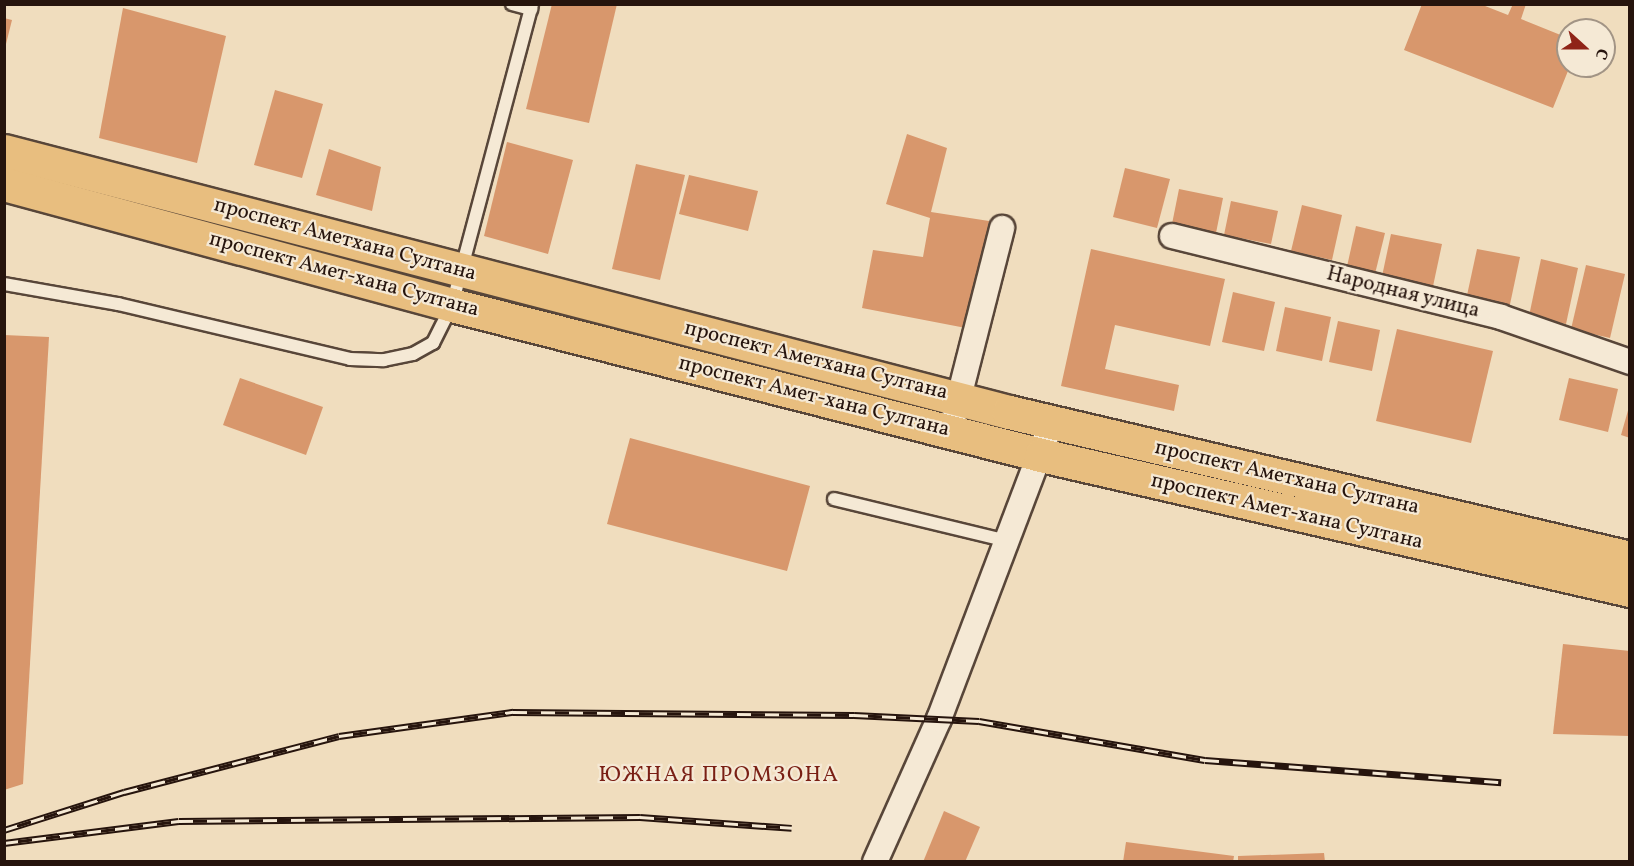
<!DOCTYPE html>
<meta charset="utf-8">
<style>
body{margin:0}
#map{position:relative;width:1634px;height:866px;overflow:hidden;background:#f0ddbe;font-family:Vollkorn,serif}
div>[style]{position:absolute}
.building>*{inset:0;background:#d8976c}
.roads{filter:drop-shadow(2px 0 #584639) drop-shadow(-2px 0 #584639) drop-shadow(0 2px #584639) drop-shadow(0 -2px #584639)}
.lane>*{height:12px;margin:-6px;padding:0 6px;transform-origin:6px;border-radius:6px;background:#f5e9d5}
.street>*{height:24px;margin:-12px;padding:0 12px;transform-origin:12px;border-radius:12px;background:#f5e9d5}
.primary>*{height:33px;margin:-16.5px;padding:0 16.5px;transform-origin:16.5px;border-radius:16.5px;background:#e8be7f}
.rail>*{height:7px;margin-top:-3.5px;transform-origin:0;background:repeating-linear-gradient(90deg,#f5e9d5 0 14px,#26140d 0 28px);box-sizing:border-box;border-block:2px solid #26140d}
span{translate:-50% -50%;white-space:nowrap;text-align:center;line-height:1.15;-webkit-text-stroke:4.5px #f5e9d5;paint-order:stroke}
.street-label{font-size:21px;color:#26140d}
.neighbourhood-label{font-size:22px;color:#7a1f14;letter-spacing:1.5px}
.frame{position:absolute;inset:0;border:6px solid #26140d;pointer-events:none}
.north{position:absolute;left:1556px;top:18px;width:60px;height:60px;box-sizing:border-box;background:#f5e9d5;border:2px solid #a29485;border-radius:50%;rotate:111deg;font-size:16px;font-weight:700;line-height:24px;text-align:center;color:#26140d}
.north::after{content:'';display:block;margin:auto;width:21px;height:27px;background:#8f2418;clip-path:polygon(50% 0,100% 100%,50% 72%,0 100%)}
</style>
<div id="map">
<div class="building">
<i style="clip-path:polygon(552px 4px,617px 4px,589px 123px,526px 109px)"></i>
<i style="clip-path:polygon(1422px 4px,1480px 4px,1508px 15px,1513px 4px,1526px 4px,1521px 19px,1568px 38px,1570px 66px,1553px 108px,1404px 50px)"></i>
<i style="clip-path:polygon(123px 8px,226px 36px,197px 163px,99px 138px)"></i>
<i style="clip-path:polygon(4px 18px,12px 20px,5px 48px,4px 48px)"></i>
<i style="clip-path:polygon(275px 90px,323px 104px,302px 178px,254px 165px)"></i>
<i style="clip-path:polygon(907px 134px,947px 148px,931px 212px,989px 221px,971px 329px,862px 308px,873px 250px,923px 257px,930px 218px,886px 204px)"></i>
<i style="clip-path:polygon(507px 142px,573px 160px,548px 254px,484px 236px)"></i>
<i style="clip-path:polygon(329px 149px,381px 167px,372px 211px,316px 195px)"></i>
<i style="clip-path:polygon(636px 164px,685px 175px,660px 280px,612px 269px)"></i>
<i style="clip-path:polygon(1125px 168px,1170px 179px,1157px 228px,1113px 217px)"></i>
<i style="clip-path:polygon(689px 175px,758px 191px,748px 231px,679px 214px)"></i>
<i style="clip-path:polygon(1179px 189px,1223px 198px,1215px 238px,1171px 229px)"></i>
<i style="clip-path:polygon(1231px 201px,1278px 211px,1271px 244px,1224px 235px)"></i>
<i style="clip-path:polygon(1302px 205px,1342px 215px,1332px 260px,1291px 251px)"></i>
<i style="clip-path:polygon(1356px 226px,1385px 233px,1374px 278px,1346px 271px)"></i>
<i style="clip-path:polygon(1391px 234px,1442px 244px,1432px 291px,1381px 281px)"></i>
<i style="clip-path:polygon(1091px 249px,1225px 279px,1210px 346px,1115px 325px,1105px 369px,1179px 385px,1174px 411px,1061px 386px)"></i>
<i style="clip-path:polygon(1477px 249px,1520px 257px,1509px 309px,1466px 300px)"></i>
<i style="clip-path:polygon(1541px 259px,1578px 268px,1566px 324px,1529px 316px)"></i>
<i style="clip-path:polygon(1586px 265px,1625px 274px,1610px 338px,1571px 329px)"></i>
<i style="clip-path:polygon(1233px 292px,1275px 302px,1264px 351px,1222px 342px)"></i>
<i style="clip-path:polygon(1285px 307px,1331px 317px,1322px 361px,1276px 351px)"></i>
<i style="clip-path:polygon(1338px 321px,1380px 330px,1372px 371px,1329px 362px)"></i>
<i style="clip-path:polygon(1397px 329px,1493px 351px,1471px 443px,1376px 421px)"></i>
<i style="clip-path:polygon(4px 335px,49px 337px,23px 784px,4px 790px)"></i>
<i style="clip-path:polygon(240px 378px,323px 407px,306px 455px,223px 425px)"></i>
<i style="clip-path:polygon(1569px 378px,1618px 389px,1608px 432px,1559px 420px)"></i>
<i style="clip-path:polygon(1629px 407px,1630px 407px,1630px 438px,1621px 435px)"></i>
<i style="clip-path:polygon(630px 438px,810px 486px,787px 571px,607px 524px)"></i>
<i style="clip-path:polygon(1563px 644px,1630px 651px,1630px 736px,1553px 734px)"></i>
<i style="clip-path:polygon(944px 811px,980px 827px,965px 862px,923px 862px)"></i>
<i style="clip-path:polygon(1126px 842px,1234px 856px,1233px 862px,1123px 862px)"></i>
<i style="clip-path:polygon(1324px 853px,1325px 862px,1238px 862px,1238px 856px)"></i>
</div>
<div class="roads">
<div class="lane">
<i style="left:512px;top:4px;width:20px;rotate:15deg"></i>
<i style="left:4px;top:284px;width:116px;rotate:10deg"></i>
<i style="left:118px;top:304px;width:238px;rotate:13.3deg"></i>
<i style="left:350px;top:359px;width:34px;rotate:2deg"></i>
<i style="left:384px;top:360px;width:30px;rotate:-12deg"></i>
<i style="left:413px;top:354px;width:23px;rotate:-29deg"></i>
<i style="left:433px;top:343px;width:42px;rotate:-63.4deg"></i>
<i style="left:452px;top:305px;width:311px;rotate:-75.1deg"></i>
<i style="left:834px;top:499px;width:179px;rotate:13.6deg"></i>
</div>
<div class="street">
<i style="left:1172px;top:236px;width:339px;rotate:13.8deg"></i>
<i style="left:1501px;top:317px;width:137px;rotate:19.2deg"></i>
<i style="left:955px;top:413px;width:191px;rotate:-75.7deg"></i>
<i style="left:875px;top:862px;width:157px;rotate:-65.9deg"></i>
<i style="left:939px;top:719px;width:318px;rotate:-69.2deg"></i>
</div>
<div class="primary">
<i style="left:4px;top:151px;width:1038px;rotate:14.56deg"></i>
<i style="left:1009px;top:412px;width:638px;rotate:13.23deg"></i>
<i style="left:4px;top:184px;width:464px;rotate:15.1deg"></i>
<i style="left:452px;top:305px;width:608px;rotate:14.29deg"></i>
<i style="left:1041px;top:455px;width:604px;rotate:12.91deg"></i>
</div>
</div>
<div class="rail">
<i style="left:4px;top:830px;width:126px;rotate:-17.6deg"></i>
<i style="left:124px;top:792px;width:222px;rotate:-14.6deg"></i>
<i style="left:339px;top:736px;width:176px;rotate:-7.9deg"></i>
<i style="left:513px;top:712px;width:341px;rotate:0.5deg"></i>
<i style="left:854px;top:715px;width:125px;rotate:2.7deg"></i>
<i style="left:979px;top:721px;width:229px;rotate:9.8deg"></i>
<i style="left:1205px;top:760px;width:297px;rotate:4.3deg"></i>
<i style="left:4px;top:843px;width:176px;rotate:-7.2deg"></i>
<i style="left:179px;top:821px;width:461px;rotate:-0.5deg"></i>
<i style="left:640px;top:817px;width:152px;rotate:4.1deg"></i>
</div>
<div class="street-label">
<span style="left:345px;top:240px;rotate:15deg">проспект Аметхана Султана</span>
<span style="left:344px;top:275px;rotate:15deg">проспект Амет-хана Султана</span>
<span style="left:1403px;top:293px;rotate:14deg">Народная улица</span>
<span style="left:816px;top:361px;rotate:14deg">проспект Аметхана Султана</span>
<span style="left:814px;top:397px;rotate:14deg">проспект Амет-хана Султана</span>
<span style="left:1287px;top:478px;rotate:13deg">проспект Аметхана Султана</span>
<span style="left:1287px;top:512px;rotate:13deg">проспект Амет-хана Султана</span>
</div>
<div class="neighbourhood-label">
<span style="left:719px;top:776px">ЮЖНАЯ ПРОМЗОНА</span>
</div>
<div class="frame"></div>
<div class="north">С</div>
</div>
